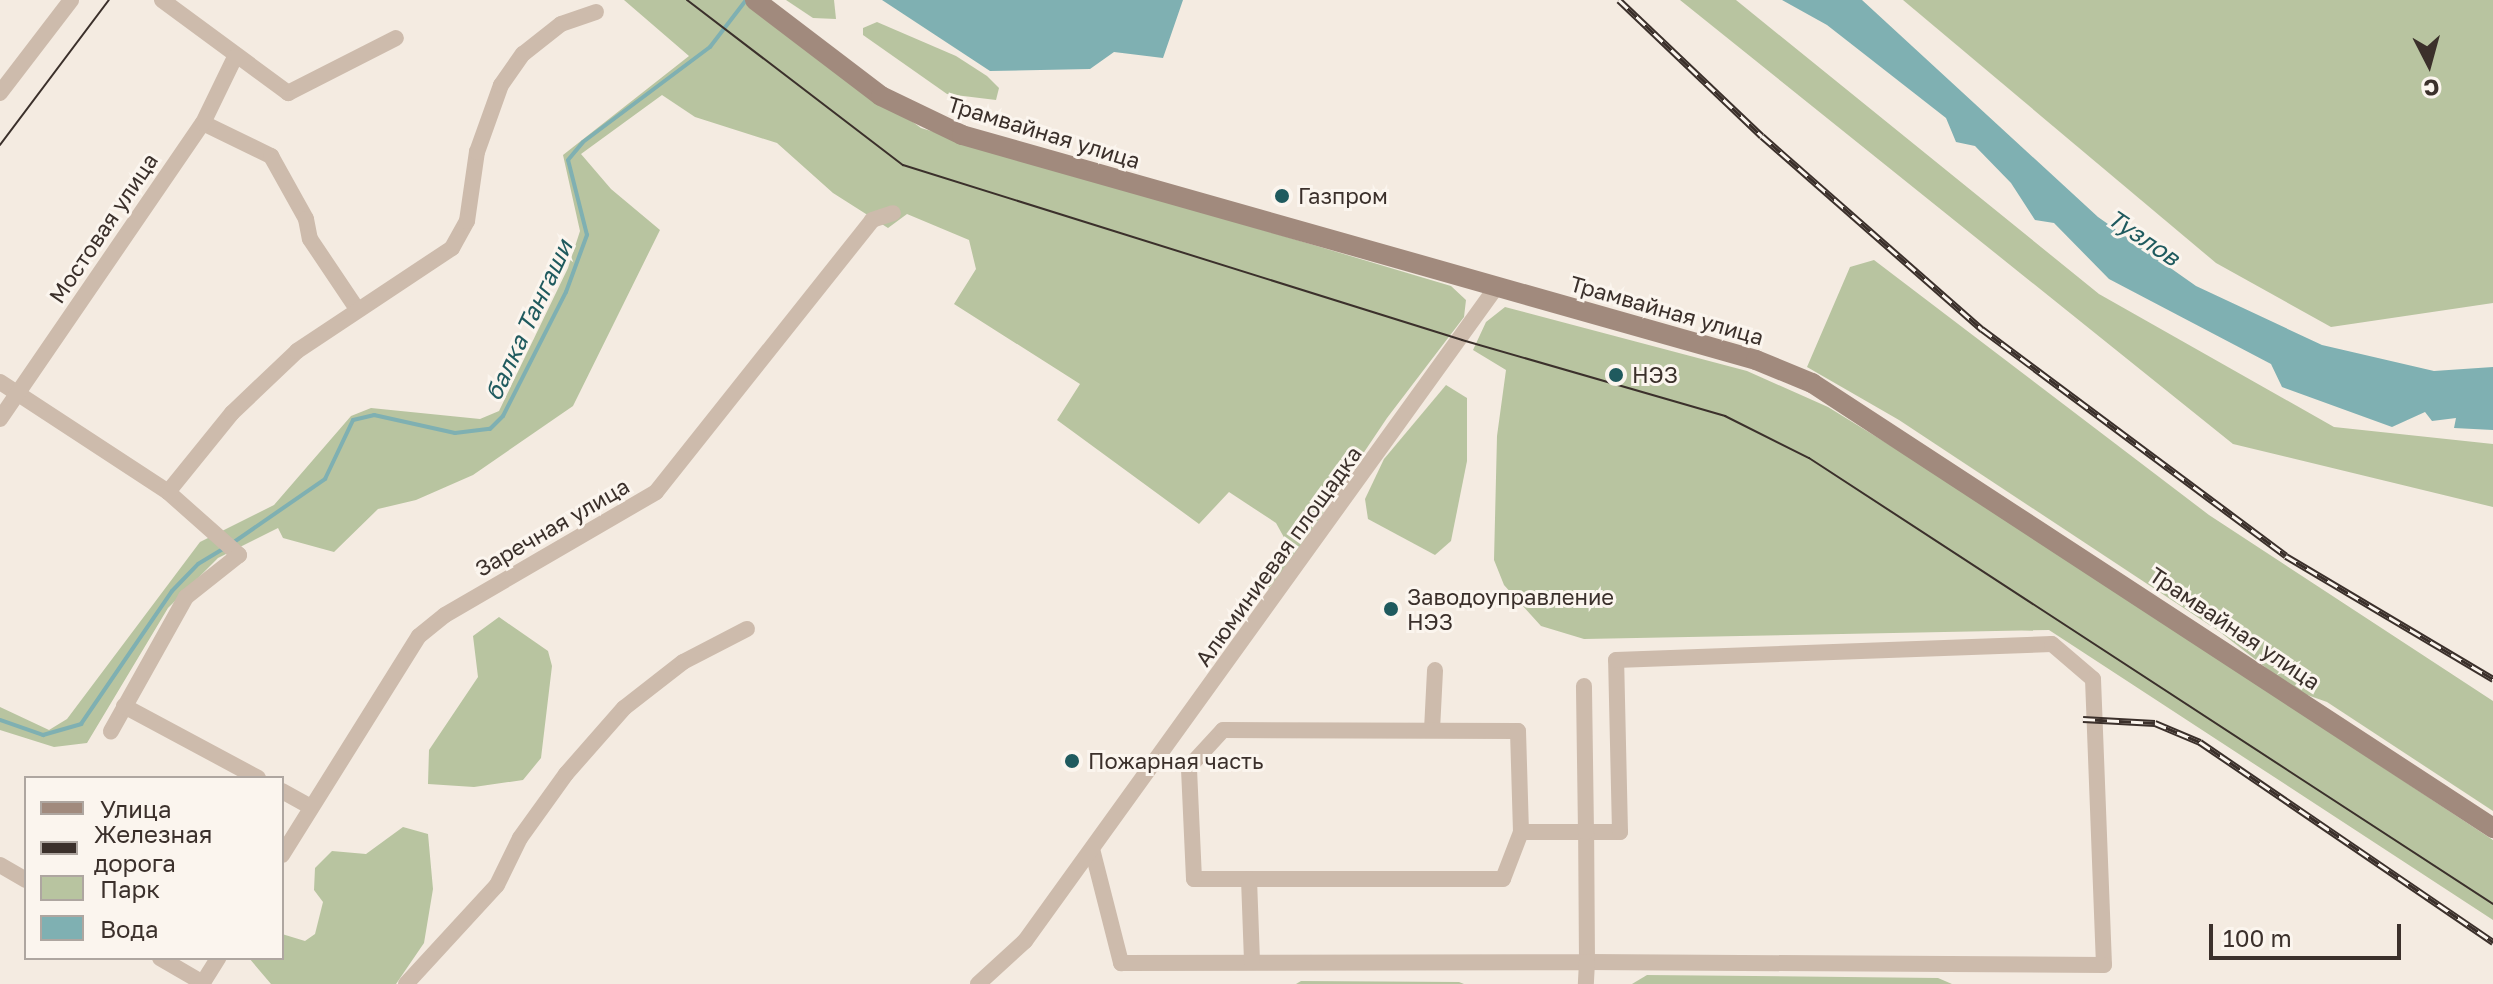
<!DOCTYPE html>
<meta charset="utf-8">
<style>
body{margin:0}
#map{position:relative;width:2493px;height:984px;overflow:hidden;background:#f4ebe1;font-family:"Golos Text",sans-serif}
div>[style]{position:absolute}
.green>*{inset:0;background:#b8c4a0}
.water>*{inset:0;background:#7fb0b2}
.stream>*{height:4px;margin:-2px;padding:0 2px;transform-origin:2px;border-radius:2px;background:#7fb0b2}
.minor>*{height:16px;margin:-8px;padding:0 8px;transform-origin:8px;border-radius:8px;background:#cdbbac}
.secondary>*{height:20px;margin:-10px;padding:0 10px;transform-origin:10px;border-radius:10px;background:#a18a7d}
.tram>*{height:2px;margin:-1px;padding:0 1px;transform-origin:1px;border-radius:1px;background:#3b302b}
.rail>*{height:7px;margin-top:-3.5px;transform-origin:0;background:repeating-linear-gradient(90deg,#fbf5ee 0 12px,#3b302b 0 24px);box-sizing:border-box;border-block:2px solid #3b302b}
.dots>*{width:22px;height:22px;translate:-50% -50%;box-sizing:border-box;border:4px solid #fbf5ee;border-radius:50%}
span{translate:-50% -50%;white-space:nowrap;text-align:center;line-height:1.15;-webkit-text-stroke:6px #fbf5ee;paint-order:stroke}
.street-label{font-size:22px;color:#3b302b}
.poi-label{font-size:22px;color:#3b302b}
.left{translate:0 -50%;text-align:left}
.water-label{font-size:24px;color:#1f5a5e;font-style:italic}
.legend{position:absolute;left:24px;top:776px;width:260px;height:184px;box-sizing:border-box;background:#fbf5ee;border:2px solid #aea6a0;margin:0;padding:10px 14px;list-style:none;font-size:24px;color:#3b302b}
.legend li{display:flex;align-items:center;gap:16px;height:40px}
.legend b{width:40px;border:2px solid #aea6a0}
.north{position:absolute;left:2389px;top:24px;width:80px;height:80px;-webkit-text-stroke:6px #fbf5ee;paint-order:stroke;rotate:174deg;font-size:22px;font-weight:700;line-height:32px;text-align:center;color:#3b302b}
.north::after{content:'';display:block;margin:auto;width:28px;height:36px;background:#3b302b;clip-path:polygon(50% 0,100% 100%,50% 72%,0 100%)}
.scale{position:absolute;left:2209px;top:924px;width:192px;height:36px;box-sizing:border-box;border:4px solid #3b302b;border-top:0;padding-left:10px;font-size:24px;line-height:28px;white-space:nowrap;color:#3b302b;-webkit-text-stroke:6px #fbf5ee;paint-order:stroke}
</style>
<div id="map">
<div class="green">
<i style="clip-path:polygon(624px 0,746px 0,921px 128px,1451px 286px,1466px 300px,1464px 317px,1387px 418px,1285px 570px,1268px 589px,1248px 591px,1286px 541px,1276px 523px,1229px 492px,1199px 524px,1057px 420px,1080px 384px,954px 304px,976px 269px,969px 240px,907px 214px,888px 228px,833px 193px,777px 143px,695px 117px,662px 95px,581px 154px,611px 189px,660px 230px,573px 406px,473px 475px,416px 500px,378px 509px,334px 552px,283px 538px,278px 528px,218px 558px,168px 608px,87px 743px,54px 747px,0 730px,0 707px,49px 730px,67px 719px,200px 542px,274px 505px,351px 416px,371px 408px,480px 419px,499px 411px,568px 268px,580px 231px,563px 155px,689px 56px)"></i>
<i style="clip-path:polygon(786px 0,834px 0,836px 19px,813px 18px)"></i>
<i style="clip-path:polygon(1680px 0,1736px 0,2099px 294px,2334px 427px,2493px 444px,2493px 507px,2233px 444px)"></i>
<i style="clip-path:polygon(1903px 0,2493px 0,2493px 303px,2331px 327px,2216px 263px)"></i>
<i style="clip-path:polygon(877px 22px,956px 56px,987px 76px,999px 88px,996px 100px,947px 94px,863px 35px,863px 28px)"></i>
<i style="clip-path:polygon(1874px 260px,2209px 515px,2493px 701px,2493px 811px,2327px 702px,2296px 691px,2220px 632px,1899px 420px,1807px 367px,1850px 267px)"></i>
<i style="clip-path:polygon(1505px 307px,1747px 371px,1828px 407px,1966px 492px,2493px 840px,2493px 920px,2049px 630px,1584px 639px,1541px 626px,1504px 585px,1494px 560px,1497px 436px,1506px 370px,1473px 350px,1486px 322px)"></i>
<i style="clip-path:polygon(1446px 385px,1467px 398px,1467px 461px,1451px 541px,1435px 555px,1368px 519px,1365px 499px,1384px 459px)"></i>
<i style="clip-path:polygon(499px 617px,548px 651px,552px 666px,541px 758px,523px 780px,474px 787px,428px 784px,429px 750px,478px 677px,473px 636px)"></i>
<i style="clip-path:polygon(403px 827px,428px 834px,433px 889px,424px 943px,396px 984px,271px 984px,249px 958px,282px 958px,282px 934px,305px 941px,315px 934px,323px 902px,314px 890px,315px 868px,332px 851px,366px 854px)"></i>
<i style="clip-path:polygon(1647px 975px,1938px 978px,1952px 984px,1632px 984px)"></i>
<i style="clip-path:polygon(1301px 981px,1459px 982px,1464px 984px,1296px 984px)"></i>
</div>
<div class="water">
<i style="clip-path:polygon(882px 0,1183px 0,1163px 58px,1114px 52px,1090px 69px,990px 71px)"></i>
<i style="clip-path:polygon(1782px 0,1862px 0,2098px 217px,2196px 286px,2322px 345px,2434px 371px,2493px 367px,2493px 430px,2454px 428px,2456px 418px,2432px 421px,2425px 412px,2392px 427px,2282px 387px,2271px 364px,2109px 279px,2054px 223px,2035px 220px,2011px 183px,1975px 146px,1956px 142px,1946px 118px,1827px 25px)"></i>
</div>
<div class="stream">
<i style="left:234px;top:542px;width:111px;rotate:-34.7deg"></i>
<i style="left:325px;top:479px;width:65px;rotate:-64.6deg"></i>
<i style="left:353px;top:420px;width:22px;rotate:-13deg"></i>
<i style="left:374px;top:415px;width:83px;rotate:12.5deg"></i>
<i style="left:455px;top:433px;width:35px;rotate:-7deg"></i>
<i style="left:490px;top:429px;width:18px;rotate:-45deg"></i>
<i style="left:503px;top:416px;width:139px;rotate:-63.1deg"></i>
<i style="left:566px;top:292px;width:61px;rotate:-69.8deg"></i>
<i style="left:587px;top:235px;width:77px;rotate:-104.2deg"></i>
<i style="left:568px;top:160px;width:23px;rotate:-50deg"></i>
<i style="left:583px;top:142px;width:159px;rotate:-36.8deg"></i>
<i style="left:710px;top:47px;width:59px;rotate:-52.5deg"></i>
<i style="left:0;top:720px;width:46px;rotate:19.2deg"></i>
<i style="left:43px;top:735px;width:40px;rotate:-16deg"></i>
<i style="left:81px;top:724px;width:161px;rotate:-55.6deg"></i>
<i style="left:172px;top:591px;width:37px;rotate:-46deg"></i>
<i style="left:198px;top:564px;width:29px;rotate:-31deg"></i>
</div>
<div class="minor">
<i style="left:162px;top:0;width:157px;rotate:36.4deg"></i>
<i style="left:288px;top:93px;width:121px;rotate:-27deg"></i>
<i style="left:0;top:93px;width:117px;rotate:-52.6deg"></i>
<i style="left:203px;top:123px;width:76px;rotate:25.9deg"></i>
<i style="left:271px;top:156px;width:72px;rotate:60.9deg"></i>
<i style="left:306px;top:219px;width:20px;rotate:79deg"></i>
<i style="left:310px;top:239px;width:84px;rotate:56.1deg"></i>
<i style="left:0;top:382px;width:201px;rotate:33.2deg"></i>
<i style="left:168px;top:492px;width:95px;rotate:41.6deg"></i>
<i style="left:239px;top:555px;width:68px;rotate:141.6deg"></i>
<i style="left:186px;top:597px;width:154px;rotate:119.2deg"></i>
<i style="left:0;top:419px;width:359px;rotate:-55.6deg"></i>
<i style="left:203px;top:123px;width:73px;rotate:-64.1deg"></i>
<i style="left:168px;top:492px;width:102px;rotate:-51deg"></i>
<i style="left:232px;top:413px;width:90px;rotate:-43.6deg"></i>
<i style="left:297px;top:351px;width:186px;rotate:-33.6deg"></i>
<i style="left:452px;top:248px;width:31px;rotate:-61deg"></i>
<i style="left:467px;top:221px;width:70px;rotate:-81.8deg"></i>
<i style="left:477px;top:152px;width:71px;rotate:-70.3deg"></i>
<i style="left:501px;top:85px;width:38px;rotate:-55deg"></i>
<i style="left:523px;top:54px;width:48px;rotate:-38.3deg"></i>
<i style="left:561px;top:24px;width:37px;rotate:-19deg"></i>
<i style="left:124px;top:706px;width:152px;rotate:28.2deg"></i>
<i style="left:1432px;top:730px;width:60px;rotate:-87.1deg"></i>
<i style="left:282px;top:791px;width:33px;rotate:29deg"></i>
<i style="left:1521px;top:832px;width:50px;rotate:111deg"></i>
<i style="left:1503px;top:879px;width:309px;rotate:180deg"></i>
<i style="left:1194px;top:879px;width:112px;rotate:-92.6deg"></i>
<i style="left:1189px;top:767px;width:50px;rotate:-47.4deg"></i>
<i style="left:1223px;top:730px;width:295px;rotate:0.2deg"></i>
<i style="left:1518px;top:731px;width:101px;rotate:88.3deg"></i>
<i style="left:1521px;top:832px;width:99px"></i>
<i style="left:1620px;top:832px;width:172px;rotate:-91.3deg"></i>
<i style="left:1616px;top:660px;width:436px;rotate:-2.1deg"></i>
<i style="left:2052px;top:644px;width:54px;rotate:40.5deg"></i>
<i style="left:2093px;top:679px;width:286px;rotate:87.8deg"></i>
<i style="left:2104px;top:965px;width:517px;rotate:-179.67deg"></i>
<i style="left:1587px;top:962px;width:130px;rotate:-90.4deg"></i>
<i style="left:1586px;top:832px;width:146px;rotate:-90.8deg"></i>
<i style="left:1092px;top:849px;width:118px;rotate:75.7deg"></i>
<i style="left:1121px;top:963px;width:466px;rotate:-0.1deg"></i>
<i style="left:1587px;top:962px;width:22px;rotate:93deg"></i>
<i style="left:282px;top:855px;width:258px;rotate:-58deg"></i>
<i style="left:419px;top:636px;width:33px;rotate:-39deg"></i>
<i style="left:445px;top:615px;width:244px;rotate:-30.2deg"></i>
<i style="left:656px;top:492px;width:347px;rotate:-51.5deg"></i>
<i style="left:872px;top:220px;width:22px;rotate:-18deg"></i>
<i style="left:0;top:865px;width:30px;rotate:30deg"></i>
<i style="left:1249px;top:879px;width:83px;rotate:87.9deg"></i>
<i style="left:160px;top:958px;width:50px;rotate:30.2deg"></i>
<i style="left:202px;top:984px;width:31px;rotate:-58deg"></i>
<i style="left:406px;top:984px;width:134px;rotate:-47.4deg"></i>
<i style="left:497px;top:885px;width:52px;rotate:-63.9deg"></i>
<i style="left:520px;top:838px;width:79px;rotate:-54.3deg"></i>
<i style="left:566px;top:774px;width:88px;rotate:-48.7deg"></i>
<i style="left:624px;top:708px;width:75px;rotate:-37.9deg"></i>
<i style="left:683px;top:662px;width:72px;rotate:-27.3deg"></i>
<i style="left:978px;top:984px;width:64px;rotate:-42.5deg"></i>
<i style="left:1025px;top:941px;width:807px;rotate:-54.22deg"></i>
</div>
<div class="secondary">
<i style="left:755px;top:0;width:158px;rotate:37.3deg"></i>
<i style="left:881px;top:96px;width:90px;rotate:25.7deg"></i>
<i style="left:962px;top:135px;width:825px;rotate:15.82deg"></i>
<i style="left:1756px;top:360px;width:61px;rotate:22.3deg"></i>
<i style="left:1812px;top:383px;width:814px;rotate:33.16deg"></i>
</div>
<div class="tram">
<i style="left:687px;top:0;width:272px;rotate:37.4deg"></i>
<i style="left:903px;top:165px;width:586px;rotate:17.38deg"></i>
<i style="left:1462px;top:340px;width:274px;rotate:16.1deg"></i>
<i style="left:1725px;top:416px;width:94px;rotate:26.6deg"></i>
<i style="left:1809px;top:458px;width:817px;rotate:33.11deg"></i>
<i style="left:0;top:145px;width:181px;rotate:-53.1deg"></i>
</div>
<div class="rail">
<i style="left:1619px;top:0;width:197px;rotate:43.6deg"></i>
<i style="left:1762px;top:136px;width:293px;rotate:41.3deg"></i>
<i style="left:1982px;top:329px;width:379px;rotate:36.7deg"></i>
<i style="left:2286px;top:556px;width:241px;rotate:30.7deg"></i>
<i style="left:2083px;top:719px;width:72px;rotate:3.2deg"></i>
<i style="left:2155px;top:723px;width:49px;rotate:22.9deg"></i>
<i style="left:2200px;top:742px;width:355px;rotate:34.3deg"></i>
</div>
<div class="dots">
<i style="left:1282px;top:196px;background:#1f5a5e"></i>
<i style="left:1616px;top:375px;background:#1f5a5e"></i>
<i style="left:1391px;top:609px;background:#1f5a5e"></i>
<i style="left:1072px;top:761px;background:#1f5a5e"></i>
</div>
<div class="street-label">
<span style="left:1044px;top:132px;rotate:17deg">Трамвайная улица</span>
<span style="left:103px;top:228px;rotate:-56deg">Мостовая улица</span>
<span style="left:1667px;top:310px;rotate:16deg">Трамвайная улица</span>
<span style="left:552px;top:527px;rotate:-30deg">Заречная улица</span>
<span style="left:1278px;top:556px;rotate:-54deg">Алюминиевая площадка</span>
<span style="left:2235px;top:628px;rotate:34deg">Трамвайная улица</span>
</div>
<div class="poi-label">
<span class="left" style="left:1298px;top:196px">Газпром</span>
<span class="left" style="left:1632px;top:375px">НЭЗ</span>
<span class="left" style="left:1407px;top:609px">Заводоуправление<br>НЭЗ</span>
<span class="left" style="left:1088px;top:761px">Пожарная часть</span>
</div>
<div class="water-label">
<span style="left:2144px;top:237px;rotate:34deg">Тузлов</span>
<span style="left:528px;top:320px;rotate:-65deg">балка Тангаши</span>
</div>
<ul class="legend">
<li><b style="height:10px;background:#a18a7d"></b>Улица</li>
<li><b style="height:10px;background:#3b302b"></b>Железная дорога</li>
<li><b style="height:22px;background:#b8c4a0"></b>Парк</li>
<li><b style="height:22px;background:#7fb0b2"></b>Вода</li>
</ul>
<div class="north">С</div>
<div class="scale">100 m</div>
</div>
